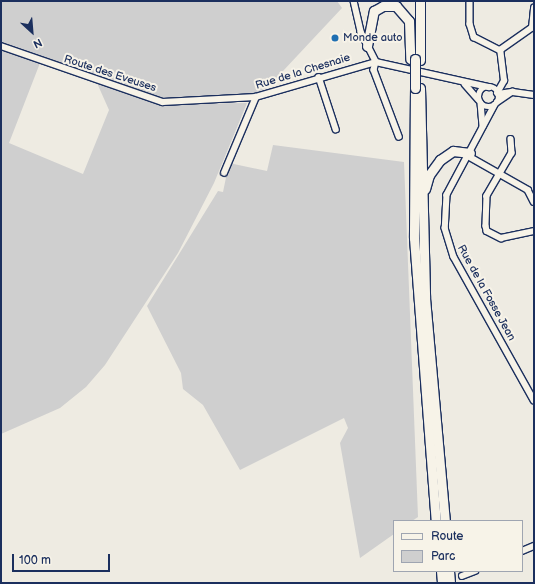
<!DOCTYPE html>
<style>
body{margin:0}
#map{position:relative;width:535px;height:584px;overflow:hidden;background:#eeebe2;font-family:"Balsamiq Sans",sans-serif}
div>[style]{position:absolute}
.green>*{inset:0;background:#cfcfcf}
.roads{filter:drop-shadow(1px 0 #1b2f5e) drop-shadow(-1px 0 #1b2f5e) drop-shadow(0 1px #1b2f5e) drop-shadow(0 -1px #1b2f5e)}
.minor>*{height:5.5px;margin:-2.75px;padding:0 2.75px;transform-origin:2.75px;border-radius:2.75px;background:#f7f3e8}
.minor>.ring{margin:-2.75px;padding:0;box-sizing:content-box;background:none;border:5.5px solid #f7f3e8;border-radius:50%}
.primary>*{height:9px;margin:-4.5px;padding:0 4.5px;transform-origin:4.5px;border-radius:4.5px;background:#f7f3e8}
.bridges{filter:drop-shadow(1px 0 #1b2f5e) drop-shadow(-1px 0 #1b2f5e) drop-shadow(0 1px #1b2f5e) drop-shadow(0 -1px #1b2f5e)}
.primary-bridge>*{height:9px;margin:-4.5px;padding:0 4.5px;transform-origin:4.5px;border-radius:4.5px;background:#f7f3e8}
.dots>*{width:11px;height:11px;translate:-50% -50%;box-sizing:border-box;border:2px solid #f7f3e8;border-radius:50%}
span{translate:-50% -50%;white-space:nowrap;text-align:center;line-height:1.15;-webkit-text-stroke:4px #f7f3e8;paint-order:stroke}
.poi-label{font-size:11px;color:#1b2f5e}
.left{translate:0 -50%;text-align:left}
.street-label{font-size:11px;color:#1b2f5e}
.frame{position:absolute;inset:0;border:2px solid #1b2f5e;pointer-events:none}
.legend{position:absolute;left:393px;top:520px;width:130px;height:52px;box-sizing:border-box;background:#f7f3e8;border:1px solid #9fa5b1;margin:0;padding:5px 7px;list-style:none;font-size:12px;color:#1b2f5e}
.legend li{display:flex;align-items:center;gap:8px;height:20px}
.legend b{width:20px;border:1px solid #9fa5b1}
.north{position:absolute;left:12px;top:12px;width:40px;height:40px;-webkit-text-stroke:3px #f7f3e8;paint-order:stroke;rotate:154deg;font-size:11px;font-weight:700;line-height:16px;text-align:center;color:#1b2f5e}
.north::after{content:'';display:block;margin:auto;width:14px;height:18px;background:#1b2f5e;clip-path:polygon(50% 0,100% 100%,50% 72%,0 100%)}
.scale{position:absolute;left:12px;top:554px;width:98px;height:18px;box-sizing:border-box;border:2px solid #1b2f5e;border-top:0;padding-left:5px;font-size:12px;line-height:14px;white-space:nowrap;color:#1b2f5e;-webkit-text-stroke:3px #f7f3e8;paint-order:stroke}
</style>
<div id="map">
<div class="green">
<i style="clip-path:polygon(evenodd,1px 1px,337px 1px,342px 8px,268px 87px,256px 93px,162px 104px,247px 103px,214px 183px,178px 253px,105px 365px,86px 387px,60px 408px,1px 434px,1px 1px,40px 63px,97px 83px,109px 110px,83px 174px,9px 143px,40px 63px)"></i>
<i style="clip-path:polygon(273px 145px,404px 162px,418px 517px,412px 521px,394px 521px,394px 534px,360px 558px,340px 443px,348px 428px,344px 418px,240px 470px,203px 405px,183px 389px,181px 373px,147px 306px,218px 191px,223px 192px,229px 163px,267px 171px)"></i>
</div>
<div class="roads">
<div class="minor">
<i style="left:354px;top:1px;width:32px;rotate:77deg"></i>
<i style="left:361px;top:32px;width:34px;rotate:63deg"></i>
<i style="left:376px;top:62px;width:116px;rotate:12.5deg"></i>
<i style="left:470px;top:1px;width:23px;rotate:90deg"></i>
<i style="left:470px;top:24px;width:14px;rotate:73deg"></i>
<i style="left:474px;top:37px;width:29px;rotate:27deg"></i>
<i style="left:1px;top:46px;width:171px;rotate:19.1deg"></i>
<i style="left:163px;top:102px;width:93px;rotate:-3.1deg"></i>
<i style="left:256px;top:97px;width:125px;rotate:-16.3deg"></i>
<i style="left:500px;top:50px;width:39px;rotate:-35deg"></i>
<i style="left:532px;top:28px;width:20px;rotate:-84deg"></i>
<i style="left:376px;top:62px;width:8px;rotate:104deg"></i>
<i style="left:374px;top:70px;width:71px;rotate:69.3deg"></i>
<i style="left:319px;top:77px;width:55px;rotate:71.9deg"></i>
<i style="left:465px;top:84px;width:21px;rotate:49deg"></i>
<i class="ring" style="left:479px;top:87px;width:14.5px;height:14.5px"></i>
<i style="left:497px;top:93px;width:14px;rotate:-60deg"></i>
<i style="left:504px;top:81px;width:31px;rotate:-97deg"></i>
<i style="left:498px;top:94px;width:15px;rotate:-8deg"></i>
<i style="left:513px;top:92px;width:21px;rotate:8deg"></i>
<i style="left:497px;top:102px;width:18px;rotate:-34deg"></i>
<i style="left:481px;top:103px;width:23px;rotate:85deg"></i>
<i style="left:495px;top:105px;width:102px;rotate:118.1deg"></i>
<i style="left:447px;top:195px;width:33px;rotate:93deg"></i>
<i style="left:445px;top:228px;width:30px;rotate:73deg"></i>
<i style="left:454px;top:257px;width:164px;rotate:60.8deg"></i>
<i style="left:511px;top:139px;width:14px;rotate:86deg"></i>
<i style="left:512px;top:153px;width:50px;rotate:120.2deg"></i>
<i style="left:487px;top:196px;width:30px;rotate:92deg"></i>
<i style="left:486px;top:226px;width:5px;rotate:79deg"></i>
<i style="left:487px;top:231px;width:16px;rotate:27deg"></i>
<i style="left:501px;top:238px;width:34px;rotate:-12deg"></i>
<i style="left:468px;top:156px;width:69px;rotate:29.5deg"></i>
<i style="left:528px;top:190px;width:13px;rotate:63deg"></i>
<i style="left:224px;top:173px;width:82px;rotate:-67.2deg"></i>
<i style="left:522px;top:551px;width:13px;rotate:-23deg"></i>
<i style="left:462px;top:576px;width:14px;rotate:-21deg"></i>
</div>
<div class="primary">
<i style="left:420px;top:1px;width:59px;rotate:90deg"></i>
<i style="left:367px;top:46px;width:36px;rotate:-79deg"></i>
<i style="left:374px;top:11px;width:10px;rotate:-29deg"></i>
<i style="left:383px;top:6px;width:13px"></i>
<i style="left:396px;top:6px;width:20px;rotate:49deg"></i>
<i style="left:409px;top:21px;width:38px;rotate:88deg"></i>
<i style="left:415px;top:88px;width:150px;rotate:90.4deg"></i>
<i style="left:414px;top:238px;width:284px;rotate:85.6deg"></i>
<i style="left:420px;top:88px;width:210px;rotate:88.6deg"></i>
<i style="left:425px;top:298px;width:224px;rotate:84.9deg"></i>
<i style="left:425px;top:189px;width:15px;rotate:-74deg"></i>
<i style="left:429px;top:175px;width:19px;rotate:-54deg"></i>
<i style="left:440px;top:160px;width:16px;rotate:-35deg"></i>
<i style="left:453px;top:151px;width:17px;rotate:7deg"></i>
<i style="left:441px;top:571px;width:12px;rotate:85deg"></i>
<i style="left:449px;top:571px;width:12px;rotate:85deg"></i>
</div>
</div>
<div class="bridges">
<div class="primary-bridge">
<i style="left:415px;top:88px;width:29px;rotate:-90deg"></i>
</div>
</div>
<div class="dots">
<i style="left:335px;top:38px;background:#1f6fb2"></i>
</div>
<div class="poi-label">
<span class="left" style="left:343px;top:38px">Monde auto</span>
</div>
<div class="street-label">
<span style="left:303px;top:72px;rotate:-17deg">Rue de la Chesnaie</span>
<span style="left:110px;top:74px;rotate:18deg">Route des Eveuses</span>
<span style="left:486px;top:293px;rotate:61deg">Rue de la Fosse Jean</span>
</div>
<div class="frame"></div>
<ul class="legend">
<li><b style="height:5px;background:#f7f3e8"></b>Route</li>
<li><b style="height:11px;background:#cfcfcf"></b>Parc</li>
</ul>
<div class="north">N</div>
<div class="scale">100 m</div>
</div>
